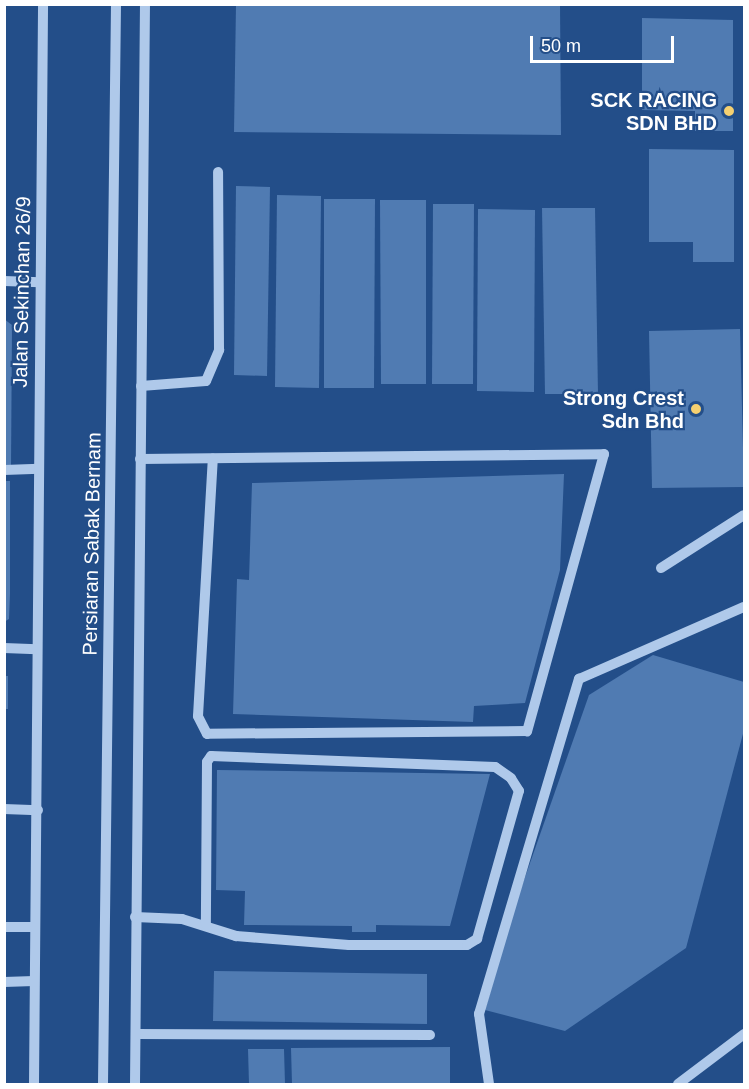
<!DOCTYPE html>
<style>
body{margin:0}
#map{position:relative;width:749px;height:1089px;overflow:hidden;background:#234e89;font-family:Arial,sans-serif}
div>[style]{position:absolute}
.building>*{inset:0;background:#507bb2}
.minor>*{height:10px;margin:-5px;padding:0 5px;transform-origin:5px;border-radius:5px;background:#afc9ea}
.dots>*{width:16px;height:16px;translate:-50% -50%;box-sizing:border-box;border:3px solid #234e89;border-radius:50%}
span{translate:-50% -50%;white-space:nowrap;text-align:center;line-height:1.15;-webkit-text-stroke:4.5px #234e89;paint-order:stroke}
.poi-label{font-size:20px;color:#fff;font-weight:700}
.right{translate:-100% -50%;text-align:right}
.street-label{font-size:20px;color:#fff}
.frame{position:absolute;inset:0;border:6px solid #fff;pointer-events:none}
.scale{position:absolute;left:530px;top:36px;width:144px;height:27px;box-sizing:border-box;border:3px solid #fff;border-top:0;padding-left:8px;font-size:18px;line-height:21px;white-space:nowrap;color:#fff;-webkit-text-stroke:4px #234e89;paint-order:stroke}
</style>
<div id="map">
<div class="building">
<i style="clip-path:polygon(236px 4px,560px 4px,561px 135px,234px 132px)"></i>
<i style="clip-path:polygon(642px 18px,733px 20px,733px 131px,695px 131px,695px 111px,642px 110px)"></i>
<i style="clip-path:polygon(649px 149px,734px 150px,734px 262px,693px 262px,693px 242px,649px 242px)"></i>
<i style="clip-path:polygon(236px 186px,270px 187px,267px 376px,234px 375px)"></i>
<i style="clip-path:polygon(277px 195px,321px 196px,319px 388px,275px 387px)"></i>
<i style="clip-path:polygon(324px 199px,375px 199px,374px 388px,324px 388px)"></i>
<i style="clip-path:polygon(380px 200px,426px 200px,426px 384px,381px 384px)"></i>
<i style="clip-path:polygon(433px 204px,474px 204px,473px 384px,432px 384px)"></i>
<i style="clip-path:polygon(542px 208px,595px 208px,598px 394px,545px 394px)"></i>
<i style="clip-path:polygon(478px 209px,535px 210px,534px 392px,477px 391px)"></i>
<i style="clip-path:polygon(4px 319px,12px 325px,11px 467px,4px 467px)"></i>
<i style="clip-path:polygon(740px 329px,744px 487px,652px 488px,649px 331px)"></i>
<i style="clip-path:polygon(564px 474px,560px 570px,525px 703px,474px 706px,473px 722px,233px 714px,237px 579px,249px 580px,252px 483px)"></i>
<i style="clip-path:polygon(4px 481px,10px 481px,10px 594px,9px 619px,4px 622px)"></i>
<i style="clip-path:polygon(653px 655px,744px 682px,744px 730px,686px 948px,565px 1031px,485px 1010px,517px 900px,589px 695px)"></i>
<i style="clip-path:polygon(4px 676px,8px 676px,8px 709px,4px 709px)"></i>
<i style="clip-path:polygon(217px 770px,490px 774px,450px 926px,376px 925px,376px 932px,352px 932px,352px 926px,244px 925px,245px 891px,216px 890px)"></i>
<i style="clip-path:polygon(214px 971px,427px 974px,427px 1024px,213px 1021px)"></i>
<i style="clip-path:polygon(450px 1047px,450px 1084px,292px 1084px,291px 1048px)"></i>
<i style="clip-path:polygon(248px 1049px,284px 1049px,285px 1084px,249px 1084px)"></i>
</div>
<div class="minor">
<i style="left:4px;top:281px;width:36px;rotate:2deg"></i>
<i style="left:141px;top:386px;width:65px;rotate:-4.4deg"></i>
<i style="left:206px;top:381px;width:34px;rotate:-67deg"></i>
<i style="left:219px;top:350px;width:178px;rotate:-90.3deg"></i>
<i style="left:140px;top:459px;width:464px;rotate:-0.6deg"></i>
<i style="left:604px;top:454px;width:288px;rotate:105.5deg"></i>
<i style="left:527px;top:731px;width:320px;rotate:179.5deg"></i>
<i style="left:207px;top:734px;width:20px;rotate:-117deg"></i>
<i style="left:198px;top:716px;width:258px;rotate:-86.7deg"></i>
<i style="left:4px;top:470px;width:35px;rotate:-2deg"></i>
<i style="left:661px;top:568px;width:98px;rotate:-32.6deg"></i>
<i style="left:4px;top:648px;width:33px;rotate:2deg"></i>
<i style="left:4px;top:809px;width:34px;rotate:2deg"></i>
<i style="left:135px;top:917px;width:47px;rotate:2.4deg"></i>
<i style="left:182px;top:919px;width:57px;rotate:17.5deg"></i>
<i style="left:236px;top:936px;width:113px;rotate:4.6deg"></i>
<i style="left:349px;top:945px;width:118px"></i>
<i style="left:467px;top:945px;width:12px;rotate:-31deg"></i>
<i style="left:477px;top:939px;width:154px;rotate:-74.2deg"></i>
<i style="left:519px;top:791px;width:15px;rotate:-122deg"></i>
<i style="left:511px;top:778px;width:19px;rotate:-145deg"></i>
<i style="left:495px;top:767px;width:284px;rotate:-177.8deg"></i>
<i style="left:211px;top:756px;width:7px;rotate:124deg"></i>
<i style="left:207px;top:762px;width:162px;rotate:90.4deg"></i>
<i style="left:4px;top:927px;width:31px"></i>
<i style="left:4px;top:982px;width:30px;rotate:-2deg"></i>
<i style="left:136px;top:1034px;width:294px;rotate:0.2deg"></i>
<i style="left:34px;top:1084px;width:1080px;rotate:-89.52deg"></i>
<i style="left:103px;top:1084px;width:1080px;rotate:-89.31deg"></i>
<i style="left:135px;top:1084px;width:1080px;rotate:-89.47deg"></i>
<i style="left:489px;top:1084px;width:71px;rotate:-98.1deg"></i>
<i style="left:479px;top:1014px;width:350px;rotate:-73.4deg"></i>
<i style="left:579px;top:679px;width:180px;rotate:-23.6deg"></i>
<i style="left:678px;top:1084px;width:83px;rotate:-37.1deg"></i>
</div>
<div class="dots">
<i style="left:729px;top:111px;background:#f5d071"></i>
<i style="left:696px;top:409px;background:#f5d071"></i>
</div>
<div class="poi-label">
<span class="right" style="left:717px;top:112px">SCK RACING<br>SDN BHD</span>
<span class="right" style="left:684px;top:410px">Strong Crest<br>Sdn Bhd</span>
</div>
<div class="street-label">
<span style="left:22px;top:292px;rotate:-89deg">Jalan Sekinchan 26/9</span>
<span style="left:92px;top:544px;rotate:-89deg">Persiaran Sabak Bernam</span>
</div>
<div class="frame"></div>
<div class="scale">50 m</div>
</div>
